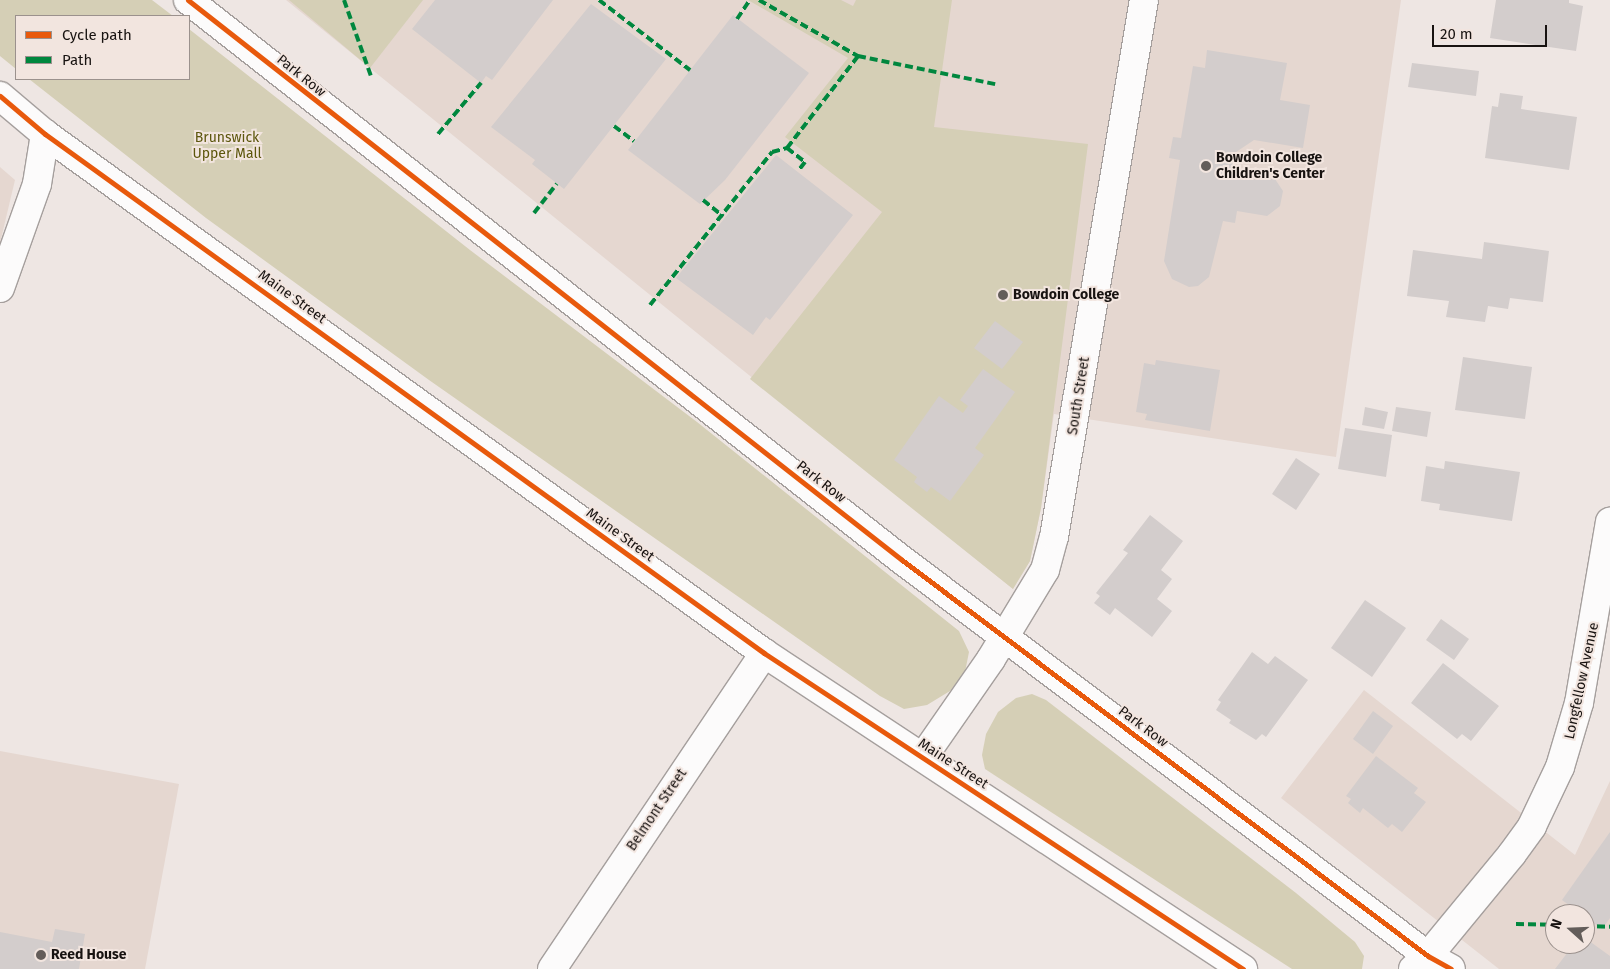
<!DOCTYPE html>
<style>
body{margin:0}
#map{position:relative;width:1610px;height:969px;overflow:hidden;background:#eee6e3;font-family:"Fira Sans",sans-serif}
div>[style]{position:absolute}
.built>*{inset:0;background:#e5d7d0}
.green>*{inset:0;background:#d5cfb6}
.building>*{inset:0;background:#d3cdcc}
.roads{filter:drop-shadow(1px 0 #a59f9d) drop-shadow(-1px 0 #a59f9d) drop-shadow(0 1px #a59f9d) drop-shadow(0 -1px #a59f9d)}
.minor>*{height:28px;margin:-14px;padding:0 14px;transform-origin:14px;border-radius:14px;background:#fcfbfb}
.quiet>*{height:4px;margin-top:-2px;transform-origin:0;background:repeating-linear-gradient(90deg,#00873e 0 8px,transparent 0 12px)}
.cycleway>*{height:5px;margin:-2.5px;padding:0 2.5px;transform-origin:2.5px;border-radius:2.5px;background:#e8590c}
.dots>*{width:14px;height:14px;translate:-50% -50%;box-sizing:border-box;border:2px solid #f2e5df;border-radius:50%}
span{translate:-50% -50%;white-space:nowrap;text-align:center;line-height:1.15;-webkit-text-stroke:4px #f2e5df;paint-order:stroke}
.street-label{font-size:14px;color:#181311}
.park-label{font-size:14px;color:#5c560c}
.poi-label{font-size:14px;color:#181311;font-weight:700}
.left{translate:0 -50%;text-align:left}
.legend{position:absolute;left:15px;top:15px;width:175px;height:65px;box-sizing:border-box;background:#f2e5df;border:1px solid #9b918d;margin:0;padding:6px 9px;list-style:none;font-size:15px;color:#181311}
.legend li{display:flex;align-items:center;gap:10px;height:25px}
.legend b{width:25px;border:1px solid #9b918d}
.north{position:absolute;left:1545px;top:904px;width:50px;height:50px;box-sizing:border-box;background:#f2e5df;border:1px solid #9b918d;border-radius:50%;rotate:290deg;font-size:14px;font-weight:700;line-height:20px;text-align:center;color:#181311}
.north::after{content:'';display:block;margin:auto;width:18px;height:22px;background:#635d5a;clip-path:polygon(50% 0,100% 100%,50% 72%,0 100%)}
.scale{position:absolute;left:1432px;top:25px;width:115px;height:22px;box-sizing:border-box;border:2px solid #181311;border-top:0;padding-left:6px;font-size:15px;line-height:18px;white-space:nowrap;color:#181311;-webkit-text-stroke:4px #f2e5df;paint-order:stroke}
</style>
<div id="map">
<div class="built">
<i style="clip-path:polygon(286px 0,1401px 0,1336px 457px,1054px 414px,1041px 508px,1030px 561px,1013px 589px)"></i>
<i style="clip-path:polygon(0 167px,15px 180px,0 243px)"></i>
<i style="clip-path:polygon(evenodd,1364px 690px,1575px 855px,1610px 781px,1610px 969px,1499px 969px,1281px 798px,1364px 690px,1555px 914px,1585px 914px,1585px 944px,1555px 944px,1555px 914px)"></i>
<i style="clip-path:polygon(0 751px,179px 784px,145px 969px,0 969px)"></i>
</div>
<div class="green">
<i style="clip-path:polygon(0 0,152px 0,173px 16px,16px 16px,16px 69px,0 56px)"></i>
<i style="clip-path:polygon(289px 0,423px 0,370px 68px)"></i>
<i style="clip-path:polygon(748px 0,841px 0,853px 6px,856px 0,952px 0,934px 127px,1088px 144px,1041px 508px,1030px 561px,1013px 589px,750px 379px,882px 212px,785px 137px,848px 58px)"></i>
<i style="clip-path:polygon(189px 29px,470px 250px,697px 422px,959px 631px,969px 652px,965px 672px,950px 691px,927px 705px,904px 709px,880px 696px,429px 380px,206px 218px,29px 79px,189px 79px)"></i>
<i style="clip-path:polygon(1032px 694px,1046px 700px,1296px 893px,1355px 942px,1364px 956px,1362px 969px,1292px 969px,985px 769px,982px 755px,986px 734px,998px 712px,1016px 698px)"></i>
</div>
<div class="building">
<i style="clip-path:polygon(435px 0,553px 0,492px 80px,486px 76px,481px 83px,412px 29px)"></i>
<i style="clip-path:polygon(1496px 0,1569px 0,1569px 3px,1583px 6px,1576px 51px,1490px 38px)"></i>
<i style="clip-path:polygon(591px 4px,666px 59px,564px 189px,532px 164px,535px 160px,491px 127px)"></i>
<i style="clip-path:polygon(733px 15px,809px 73px,725px 180px,700px 204px,628px 150px)"></i>
<i style="clip-path:polygon(1207px 50px,1287px 63px,1280px 100px,1310px 105px,1303px 148px,1254px 140px,1236px 152px,1232px 172px,1275px 179px,1283px 191px,1280px 206px,1267px 216px,1237px 211px,1235px 223px,1223px 221px,1209px 277px,1198px 286px,1189px 287px,1172px 279px,1164px 261px,1180px 160px,1169px 158px,1173px 137px,1181px 138px,1193px 66px,1205px 68px)"></i>
<i style="clip-path:polygon(1412px 63px,1479px 71px,1476px 96px,1408px 87px)"></i>
<i style="clip-path:polygon(1500px 93px,1523px 96px,1521px 109px,1577px 117px,1569px 170px,1485px 158px,1492px 106px,1498px 107px)"></i>
<i style="clip-path:polygon(776px 155px,853px 215px,770px 320px,766px 317px,753px 335px,676px 278px)"></i>
<i style="clip-path:polygon(1484px 242px,1549px 251px,1543px 302px,1510px 298px,1508px 309px,1488px 306px,1485px 322px,1446px 317px,1449px 301px,1407px 296px,1413px 250px,1482px 259px)"></i>
<i style="clip-path:polygon(995px 321px,1023px 342px,1002px 369px,974px 348px)"></i>
<i style="clip-path:polygon(1463px 357px,1532px 367px,1525px 419px,1455px 410px)"></i>
<i style="clip-path:polygon(1156px 360px,1220px 370px,1210px 431px,1145px 420px,1147px 414px,1136px 412px,1144px 363px,1155px 365px)"></i>
<i style="clip-path:polygon(983px 369px,1015px 392px,975px 448px,984px 455px,950px 501px,931px 487px,927px 492px,914px 482px,917px 477px,894px 460px,939px 396px,963px 413px,968px 406px,960px 400px)"></i>
<i style="clip-path:polygon(1365px 407px,1388px 412px,1384px 429px,1362px 425px)"></i>
<i style="clip-path:polygon(1396px 407px,1431px 412px,1427px 437px,1392px 431px)"></i>
<i style="clip-path:polygon(1345px 428px,1392px 435px,1386px 477px,1338px 469px)"></i>
<i style="clip-path:polygon(1296px 458px,1320px 474px,1296px 510px,1272px 494px)"></i>
<i style="clip-path:polygon(1445px 461px,1520px 472px,1512px 521px,1439px 510px,1440px 504px,1421px 501px,1426px 466px,1444px 469px)"></i>
<i style="clip-path:polygon(1150px 515px,1183px 541px,1161px 570px,1172px 579px,1157px 599px,1172px 611px,1152px 637px,1115px 608px,1110px 615px,1094px 603px,1100px 596px,1096px 593px,1128px 553px,1123px 550px)"></i>
<i style="clip-path:polygon(1365px 600px,1406px 628px,1372px 677px,1331px 648px)"></i>
<i style="clip-path:polygon(1441px 619px,1469px 639px,1454px 660px,1426px 640px)"></i>
<i style="clip-path:polygon(1252px 652px,1268px 664px,1275px 656px,1308px 680px,1266px 737px,1262px 734px,1256px 740px,1229px 723px,1231px 720px,1216px 710px,1221px 702px,1218px 700px)"></i>
<i style="clip-path:polygon(1443px 663px,1499px 706px,1471px 741px,1462px 734px,1457px 739px,1411px 703px)"></i>
<i style="clip-path:polygon(1373px 711px,1393px 726px,1373px 754px,1353px 739px)"></i>
<i style="clip-path:polygon(1376px 756px,1418px 788px,1414px 793px,1426px 802px,1402px 832px,1392px 824px,1388px 828px,1363px 808px,1360px 813px,1348px 803px,1351px 799px,1346px 796px)"></i>
<i style="clip-path:polygon(1610px 832px,1610px 918px,1602px 929px,1562px 900px)"></i>
<i style="clip-path:polygon(55px 929px,85px 934px,79px 969px,0 969px,0 932px,52px 942px)"></i>
<i style="clip-path:polygon(1585px 938px,1610px 956px,1610px 969px,1555px 969px,1574px 944px,1585px 944px)"></i>
</div>
<div class="roads">
<div class="minor">
<i style="left:188px;top:0;width:907px;rotate:38.11deg"></i>
<i style="left:902px;top:560px;width:658px;rotate:36.97deg"></i>
<i style="left:1428px;top:956px;width:26px;rotate:29deg"></i>
<i style="left:0;top:96px;width:59px;rotate:40.2deg"></i>
<i style="left:45px;top:134px;width:887px;rotate:35.82deg"></i>
<i style="left:764px;top:653px;width:574px;rotate:33.41deg"></i>
<i style="left:0;top:288px;width:110px;rotate:-70.4deg"></i>
<i style="left:37px;top:184px;width:51px;rotate:-80.9deg"></i>
<i style="left:923px;top:757px;width:119px;rotate:-55.2deg"></i>
<i style="left:991px;top:659px;width:104px;rotate:-58.8deg"></i>
<i style="left:1045px;top:570px;width:34px;rotate:-75deg"></i>
<i style="left:1054px;top:537px;width:544px;rotate:-80.49deg"></i>
<i style="left:552px;top:969px;width:381px;rotate:-56.1deg"></i>
<i style="left:1413px;top:969px;width:20px;rotate:-41deg"></i>
<i style="left:1428px;top:956px;width:132px;rotate:-50.5deg"></i>
<i style="left:1512px;top:854px;width:34px;rotate:-54deg"></i>
<i style="left:1532px;top:826px;width:65px;rotate:-64.6deg"></i>
<i style="left:1560px;top:767px;width:67px;rotate:-73.5deg"></i>
<i style="left:1579px;top:703px;width:184px;rotate:-80.3deg"></i>
</div>
</div>
<div class="quiet">
<i style="left:344px;top:0;width:84px;rotate:70.5deg"></i>
<i style="left:599px;top:0;width:115px;rotate:37.6deg"></i>
<i style="left:759px;top:0;width:114px;rotate:29.5deg"></i>
<i style="left:858px;top:56px;width:140px;rotate:11.6deg"></i>
<i style="left:737px;top:19px;width:23px;rotate:-56deg"></i>
<i style="left:614px;top:126px;width:25px;rotate:37deg"></i>
<i style="left:438px;top:134px;width:67px;rotate:-49.9deg"></i>
<i style="left:787px;top:148px;width:23px;rotate:38deg"></i>
<i style="left:805px;top:162px;width:11px;rotate:128deg"></i>
<i style="left:703px;top:200px;width:26px;rotate:39deg"></i>
<i style="left:534px;top:213px;width:37px;rotate:-52deg"></i>
<i style="left:650px;top:305px;width:196px;rotate:-51.4deg"></i>
<i style="left:772px;top:152px;width:16px;rotate:-15deg"></i>
<i style="left:787px;top:148px;width:116px;rotate:-52.3deg"></i>
<i style="left:1516px;top:924px;width:39px;rotate:1deg"></i>
<i style="left:1585px;top:926px;width:25px;rotate:2deg"></i>
</div>
<div class="cycleway">
<i style="left:188px;top:0;width:907px;rotate:38.11deg"></i>
<i style="left:902px;top:560px;width:658px;rotate:36.97deg"></i>
<i style="left:1428px;top:956px;width:26px;rotate:29deg"></i>
<i style="left:0;top:96px;width:59px;rotate:40.2deg"></i>
<i style="left:45px;top:134px;width:887px;rotate:35.82deg"></i>
<i style="left:764px;top:653px;width:574px;rotate:33.41deg"></i>
</div>
<div class="dots">
<i style="left:1206px;top:166px;background:#635d5a"></i>
<i style="left:1003px;top:295px;background:#635d5a"></i>
<i style="left:41px;top:955px;background:#635d5a"></i>
</div>
<div class="street-label">
<span style="left:301px;top:76px;rotate:39deg">Park Row</span>
<span style="left:292px;top:297px;rotate:36deg">Maine Street</span>
<span style="left:1079px;top:396px;rotate:-81deg">South Street</span>
<span style="left:821px;top:482px;rotate:38deg">Park Row</span>
<span style="left:620px;top:535px;rotate:36deg">Maine Street</span>
<span style="left:1582px;top:681px;rotate:-78deg">Longfellow Avenue</span>
<span style="left:1143px;top:727px;rotate:37deg">Park Row</span>
<span style="left:953px;top:764px;rotate:33deg">Maine Street</span>
<span style="left:657px;top:810px;rotate:-56deg">Belmont Street</span>
</div>
<div class="park-label">
<span style="left:227px;top:146px">Brunswick<br>Upper Mall</span>
</div>
<div class="poi-label">
<span class="left" style="left:1216px;top:166px">Bowdoin College<br>Children's Center</span>
<span class="left" style="left:1013px;top:295px">Bowdoin College</span>
<span class="left" style="left:51px;top:955px">Reed House</span>
</div>
<ul class="legend">
<li><b style="height:6px;background:#e8590c"></b>Cycle path</li>
<li><b style="height:6px;background:#00873e"></b>Path</li>
</ul>
<div class="north">N</div>
<div class="scale">20 m</div>
</div>
